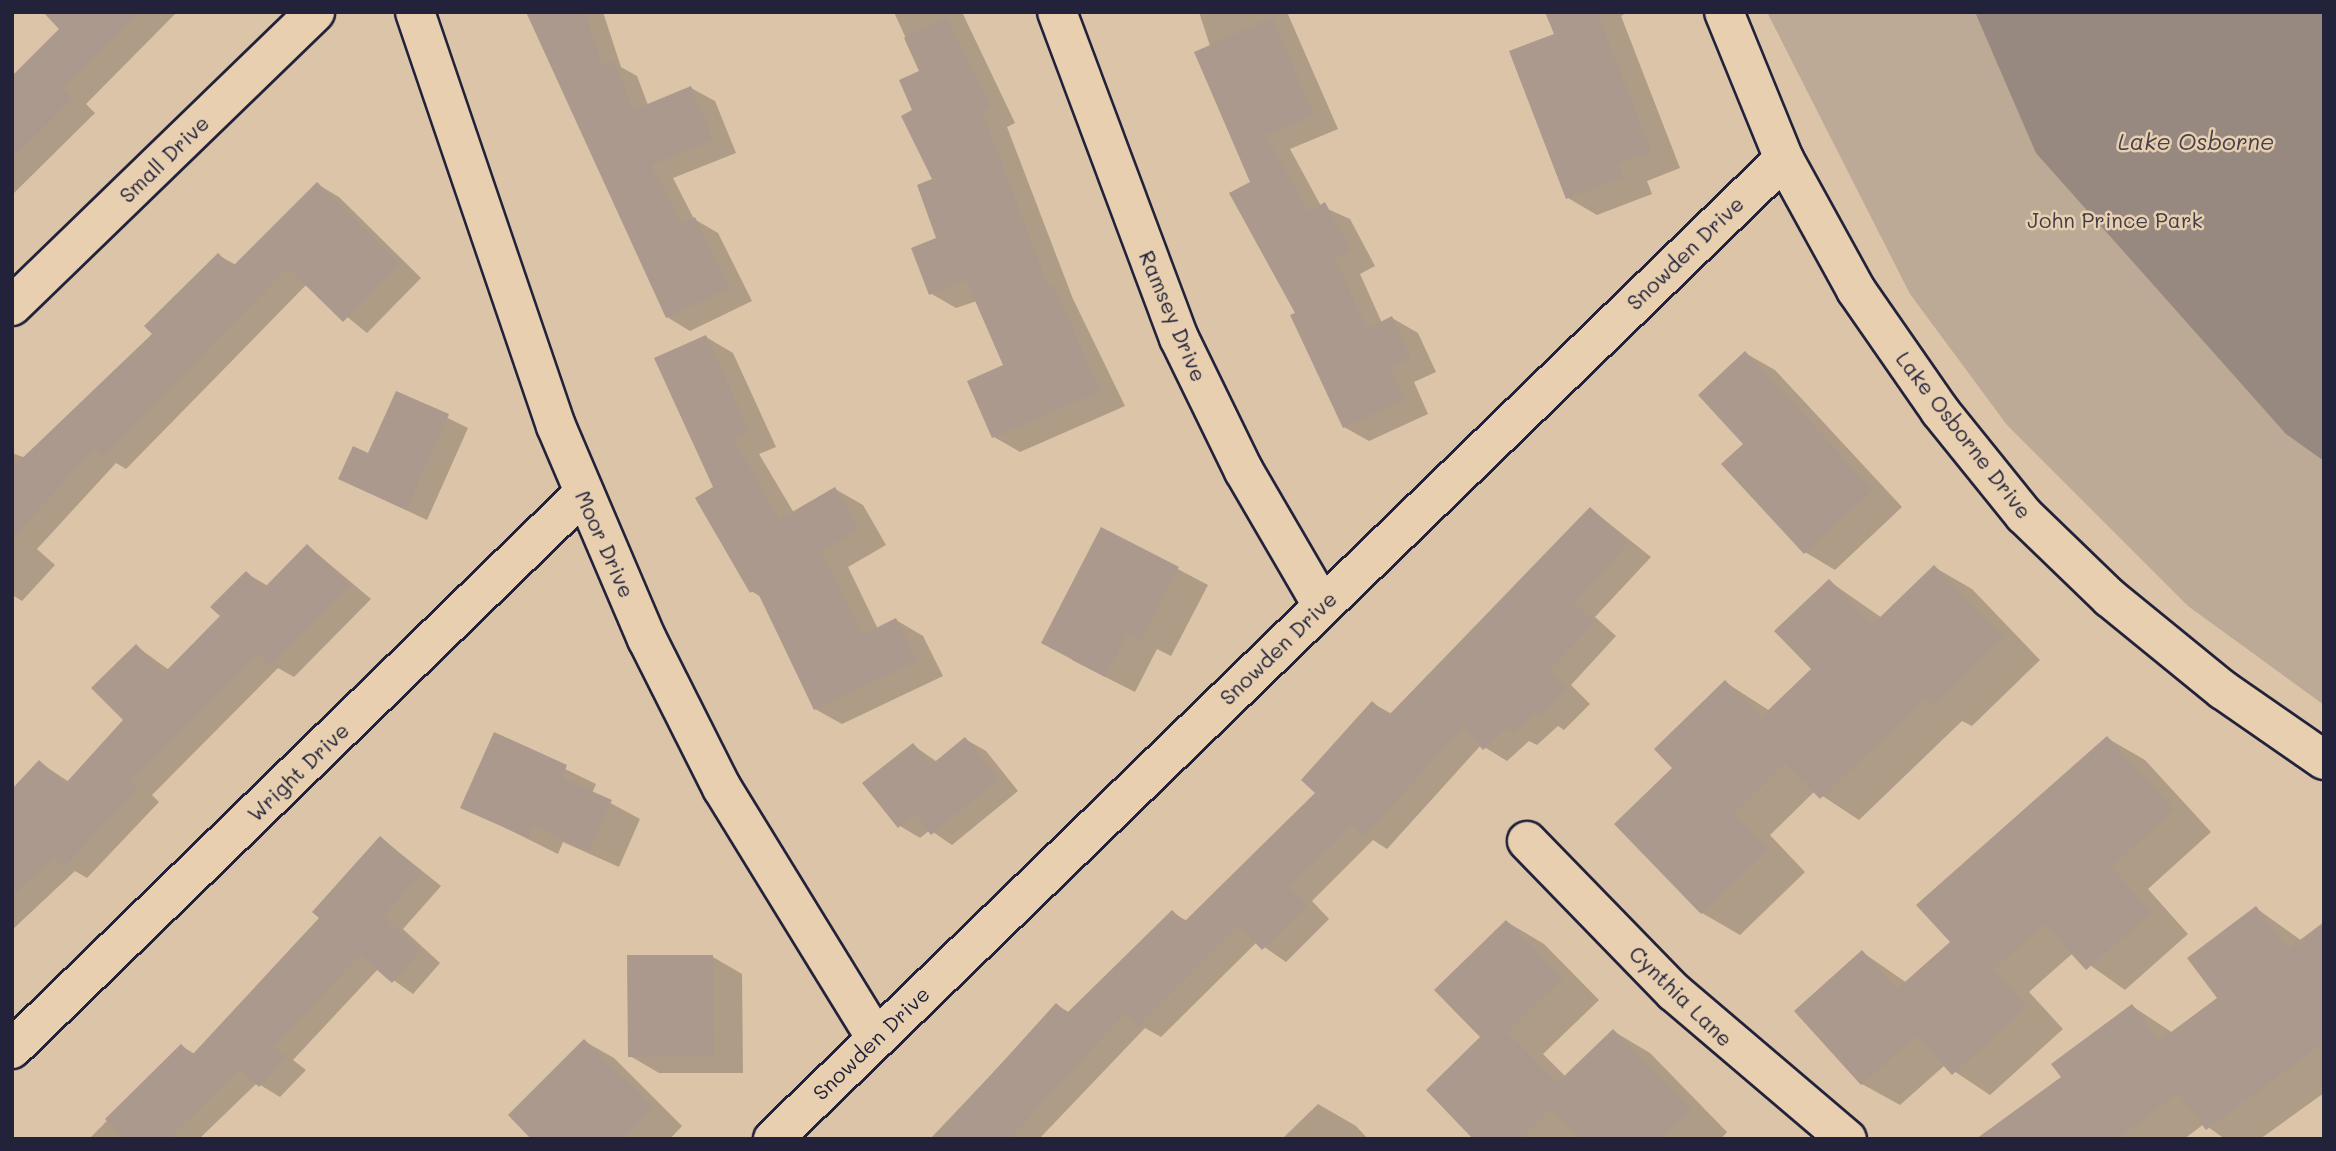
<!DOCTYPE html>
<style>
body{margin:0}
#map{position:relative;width:2336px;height:1151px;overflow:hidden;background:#dbc4a8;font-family:Mali,sans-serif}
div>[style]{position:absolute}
.green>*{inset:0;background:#bcaa96}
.water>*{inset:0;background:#978880}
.shadow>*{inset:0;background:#0003}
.building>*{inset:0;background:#aa998c}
.roads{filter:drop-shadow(2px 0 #22223b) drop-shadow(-2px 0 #22223b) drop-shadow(0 2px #22223b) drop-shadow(0 -2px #22223b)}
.street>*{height:38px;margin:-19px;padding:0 19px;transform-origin:19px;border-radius:19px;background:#e7cfaf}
.secondary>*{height:38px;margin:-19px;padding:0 19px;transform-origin:19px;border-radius:19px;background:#e7cfaf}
span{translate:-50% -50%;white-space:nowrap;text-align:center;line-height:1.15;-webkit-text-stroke:5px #e7cfaf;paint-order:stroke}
.street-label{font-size:21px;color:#22223b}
.park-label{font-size:21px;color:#413d4d}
.water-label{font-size:23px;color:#454150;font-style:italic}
.frame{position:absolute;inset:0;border:14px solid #22223b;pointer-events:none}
</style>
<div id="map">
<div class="green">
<i style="clip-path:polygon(1767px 12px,2324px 12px,2324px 705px,2188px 606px,2007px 425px,1910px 294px)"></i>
</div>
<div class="water">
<i style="clip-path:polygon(1975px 12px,2324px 12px,2324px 461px,2286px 434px,2036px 153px)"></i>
</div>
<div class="shadow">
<i style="clip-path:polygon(45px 12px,177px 12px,86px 104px,95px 113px,12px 195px,12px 78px,61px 29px)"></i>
<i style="clip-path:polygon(527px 12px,603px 12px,621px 67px,637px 76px,648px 105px,691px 88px,715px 101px,736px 153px,673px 178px,694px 219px,718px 233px,752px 301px,690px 331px,667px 317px)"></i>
<i style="clip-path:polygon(894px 12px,962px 12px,1015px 123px,1007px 127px,1073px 299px,1125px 406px,1020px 452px,994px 437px,1006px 366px,977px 301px,956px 308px,930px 293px,939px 239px,934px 180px,915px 111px,921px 72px)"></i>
<i style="clip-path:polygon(1199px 12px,1287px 12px,1338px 129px,1290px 149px,1321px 206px,1350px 219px,1375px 266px,1360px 274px,1382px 323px,1392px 318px,1418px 333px,1436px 372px,1414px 382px,1428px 414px,1369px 441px,1344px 427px,1297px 314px)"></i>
<i style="clip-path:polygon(1547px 12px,1628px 12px,1621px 16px,1680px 168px,1647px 181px,1652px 194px,1597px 215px,1568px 198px,1556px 35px)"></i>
<i style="clip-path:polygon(317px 184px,339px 197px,421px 278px,367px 333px,307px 284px,126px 469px,116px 463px,37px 549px,55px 565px,22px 601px,12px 595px,12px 453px,26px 458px,155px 334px,218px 255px,236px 265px)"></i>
<i style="clip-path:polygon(706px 337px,733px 353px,776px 447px,759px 454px,794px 513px,835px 489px,863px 505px,886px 545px,848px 567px,878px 629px,896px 620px,923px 636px,943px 676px,842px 724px,815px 709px,761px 597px,751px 591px,715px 488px)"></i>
<i style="clip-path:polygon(1745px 353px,1775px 370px,1902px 507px,1835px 570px,1805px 552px,1745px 444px)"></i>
<i style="clip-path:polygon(397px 393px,468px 428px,427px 520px,340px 479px,369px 455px)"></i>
<i style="clip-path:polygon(1591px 509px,1651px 557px,1595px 617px,1616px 636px,1571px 685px,1590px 704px,1564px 730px,1558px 726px,1537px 745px,1529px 741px,1507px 761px,1481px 745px,1387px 849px,1373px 840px,1312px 901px,1329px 919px,1286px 962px,1257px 942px,1161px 1037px,1145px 1028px,1039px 1139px,930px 1139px,1057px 1005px,1070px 1013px,1172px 912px,1187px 921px,1318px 793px,1372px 703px,1392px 714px)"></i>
<i style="clip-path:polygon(1102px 529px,1208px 585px,1171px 656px,1157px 649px,1135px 692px,1072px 660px)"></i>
<i style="clip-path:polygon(308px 546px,371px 599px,294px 677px,278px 668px,152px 795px,159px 802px,87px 878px,75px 871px,12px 930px,12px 816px,39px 762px,69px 782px,126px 720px,136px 646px,169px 670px,223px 616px,246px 573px,268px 586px)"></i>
<i style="clip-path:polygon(1934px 567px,1972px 589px,2040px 660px,1972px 726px,1962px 721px,1859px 820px,1815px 791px,1770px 835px,1805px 872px,1740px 935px,1702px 913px,1617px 824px,1674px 768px,1725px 682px,1770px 711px,1813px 669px,1829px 581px,1882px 618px)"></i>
<i style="clip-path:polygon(495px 735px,596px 784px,592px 793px,640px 819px,619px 867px,563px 842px,558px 854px,463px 807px)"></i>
<i style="clip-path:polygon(2107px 738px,2145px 760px,2211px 832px,2148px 889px,2188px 934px,2125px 990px,2073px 953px,2029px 992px,2063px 1029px,1990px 1095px,1945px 1065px,1900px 1105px,1862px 1084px,1862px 952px,1907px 983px,1952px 942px)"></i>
<i style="clip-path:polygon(965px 739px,986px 751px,1018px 791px,952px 845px,930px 830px,920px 838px,900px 826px,913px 745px,937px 762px)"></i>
<i style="clip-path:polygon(381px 838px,441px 886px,403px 929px,440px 963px,413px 994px,378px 969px,293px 1060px,306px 1070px,280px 1097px,257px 1083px,199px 1139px,89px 1139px,181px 1046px,195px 1054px,322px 918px)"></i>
<i style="clip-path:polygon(2256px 908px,2302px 941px,2324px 924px,2324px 1093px,2260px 1139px,2225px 1139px,2204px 1124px,2184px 1139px,2009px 1139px,2132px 1006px,2173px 1033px,2219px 999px)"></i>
<i style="clip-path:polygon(1507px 922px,1544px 944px,1599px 1000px,1543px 1054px,1566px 1077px,1613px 1031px,1650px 1053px,1727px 1132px,1721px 1139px,1476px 1139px,1482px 1037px)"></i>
<i style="clip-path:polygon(713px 957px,742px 974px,743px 1073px,659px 1073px,630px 1056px)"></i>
<i style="clip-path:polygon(584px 1041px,614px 1058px,682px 1126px,670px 1139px,534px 1139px)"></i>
<i style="clip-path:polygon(1318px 1104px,1356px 1126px,1368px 1139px,1282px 1139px)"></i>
</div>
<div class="building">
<i style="clip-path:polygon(43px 12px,140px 12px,63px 89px,72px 99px,12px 158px,12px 76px,59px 29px)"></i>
<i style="clip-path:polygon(526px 12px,585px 12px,602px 65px,614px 61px,633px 110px,691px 86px,713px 140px,651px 165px,681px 224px,695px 217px,729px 288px,666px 318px)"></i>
<i style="clip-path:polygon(1545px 12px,1597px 12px,1651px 151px,1618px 164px,1624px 177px,1566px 199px,1509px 51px,1554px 34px)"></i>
<i style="clip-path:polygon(947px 17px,991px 108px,982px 112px,1049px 288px,1054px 286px,1100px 391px,992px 438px,967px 381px,1003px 365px,966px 280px,929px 295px,911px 248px,936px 238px,917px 185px,932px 179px,901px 116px,912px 110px,899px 80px,919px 71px,904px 38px)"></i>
<i style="clip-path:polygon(1272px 18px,1314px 115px,1266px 135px,1308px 212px,1325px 202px,1351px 251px,1335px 259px,1367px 329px,1392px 316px,1411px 358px,1389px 368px,1404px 399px,1343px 428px,1290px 315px,1295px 313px,1229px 193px,1250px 182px,1194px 52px)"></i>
<i style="clip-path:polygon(317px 182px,400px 264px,343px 322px,288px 268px,102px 457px,94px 449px,12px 539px,12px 468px,152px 334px,144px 326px,218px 253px,232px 267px)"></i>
<i style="clip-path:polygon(706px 335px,749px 431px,733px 439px,780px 519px,835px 487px,859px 529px,821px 551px,862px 635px,896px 618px,917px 661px,814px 710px,756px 589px,750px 593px,695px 498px,713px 487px,654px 358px)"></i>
<i style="clip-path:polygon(1745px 351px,1873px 490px,1804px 554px,1721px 464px,1743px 444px,1698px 395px)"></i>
<i style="clip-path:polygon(396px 391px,449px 414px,406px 510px,338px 479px,353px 446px,368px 453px)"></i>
<i style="clip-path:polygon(1590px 507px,1629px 543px,1574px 603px,1595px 622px,1549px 671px,1568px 690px,1540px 718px,1535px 713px,1513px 733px,1507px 727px,1483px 750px,1463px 727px,1364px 837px,1352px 826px,1290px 887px,1308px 905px,1262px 950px,1238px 925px,1138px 1026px,1125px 1013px,1009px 1139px,933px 1139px,1056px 1003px,1067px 1013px,1172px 910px,1184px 922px,1315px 793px,1301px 780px,1372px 701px,1388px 716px)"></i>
<i style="clip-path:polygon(1101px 527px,1179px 567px,1140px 641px,1127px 634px,1105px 677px,1041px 643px)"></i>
<i style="clip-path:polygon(307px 544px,350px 586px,270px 666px,258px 653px,131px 781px,138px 788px,64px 867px,54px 857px,12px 896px,12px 789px,39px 760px,65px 784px,123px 720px,91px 688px,136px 644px,164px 673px,220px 616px,210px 607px,246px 571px,264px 588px)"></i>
<i style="clip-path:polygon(1934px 565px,2004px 637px,1933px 706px,1926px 698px,1820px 799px,1785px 763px,1734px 813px,1769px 849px,1701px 914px,1614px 824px,1672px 768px,1654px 749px,1725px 680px,1761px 717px,1811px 669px,1774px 631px,1829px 579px,1873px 624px)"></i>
<i style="clip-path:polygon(494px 732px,567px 765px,562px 778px,612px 800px,589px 851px,533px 826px,528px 838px,460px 808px)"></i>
<i style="clip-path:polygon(2107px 736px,2174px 810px,2111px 867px,2152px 912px,2086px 970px,2044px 924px,1993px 970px,2027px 1007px,1952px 1075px,1916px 1036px,1861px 1085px,1794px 1011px,1862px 950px,1897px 989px,1950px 942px,1916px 905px)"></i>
<i style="clip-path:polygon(965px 737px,999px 779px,931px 835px,915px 814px,898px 828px,862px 783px,913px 743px,931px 765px)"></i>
<i style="clip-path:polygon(380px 836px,422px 873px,383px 917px,421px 951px,392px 983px,360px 955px,274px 1047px,287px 1058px,259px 1087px,240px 1069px,169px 1139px,124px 1139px,105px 1119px,181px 1044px,192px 1055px,319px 918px,312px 912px)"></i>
<i style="clip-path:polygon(2256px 906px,2288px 949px,2324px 922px,2324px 1042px,2206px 1130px,2178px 1093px,2118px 1139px,1976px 1139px,2061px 1077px,2051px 1064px,2132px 1004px,2159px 1041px,2217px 998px,2187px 958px)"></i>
<i style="clip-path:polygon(1506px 920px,1563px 978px,1507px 1032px,1557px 1083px,1613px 1029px,1691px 1110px,1661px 1139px,1580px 1139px,1551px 1109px,1521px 1139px,1473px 1139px,1426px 1090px,1480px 1037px,1434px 990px)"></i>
<i style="clip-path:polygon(627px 955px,713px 955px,714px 1056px,628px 1057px)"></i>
<i style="clip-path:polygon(584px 1039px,654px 1108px,623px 1139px,531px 1139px,508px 1115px)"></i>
</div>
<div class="roads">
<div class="street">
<i style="left:415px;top:12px;width:437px;rotate:71.2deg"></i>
<i style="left:556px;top:426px;width:232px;rotate:66.9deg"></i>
<i style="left:647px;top:639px;width:167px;rotate:63.3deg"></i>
<i style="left:722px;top:788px;width:294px;rotate:58.4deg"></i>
<i style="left:1057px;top:12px;width:348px;rotate:69.5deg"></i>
<i style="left:1179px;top:338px;width:148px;rotate:64deg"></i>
<i style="left:1244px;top:471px;width:155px;rotate:59.8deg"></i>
<i style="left:12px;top:306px;width:422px;rotate:-44.1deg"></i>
<i style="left:1527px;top:841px;width:211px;rotate:45.8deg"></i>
<i style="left:1674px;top:992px;width:227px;rotate:40.4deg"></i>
<i style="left:12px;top:1049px;width:796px;rotate:-44.19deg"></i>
<i style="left:773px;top:1139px;width:1408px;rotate:-44.11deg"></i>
</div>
<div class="secondary">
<i style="left:1724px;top:12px;width:159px;rotate:67.8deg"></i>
<i style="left:1784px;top:159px;width:149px;rotate:61.2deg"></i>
<i style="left:1856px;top:290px;width:147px;rotate:55.2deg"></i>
<i style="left:1940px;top:411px;width:134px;rotate:51.1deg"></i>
<i style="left:2024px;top:515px;width:120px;rotate:44deg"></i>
<i style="left:2110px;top:598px;width:146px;rotate:39.2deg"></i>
<i style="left:2223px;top:690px;width:123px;rotate:34.7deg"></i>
</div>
</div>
<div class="street-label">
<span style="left:164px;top:159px;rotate:-44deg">Small Drive</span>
<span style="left:1685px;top:253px;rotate:-44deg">Snowden Drive</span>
<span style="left:1173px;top:316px;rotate:67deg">Ramsey Drive</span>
<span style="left:1964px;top:435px;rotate:52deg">Lake Osborne Drive</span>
<span style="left:605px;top:544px;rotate:66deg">Moor Drive</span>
<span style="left:1278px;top:648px;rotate:-44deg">Snowden Drive</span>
<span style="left:298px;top:772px;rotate:-44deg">Wright Drive</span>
<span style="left:1681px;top:996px;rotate:44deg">Cynthia Lane</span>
<span style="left:871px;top:1043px;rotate:-44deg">Snowden Drive</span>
</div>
<div class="park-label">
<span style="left:2115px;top:220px">John Prince Park</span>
</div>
<div class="water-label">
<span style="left:2196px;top:141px">Lake Osborne</span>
</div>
<div class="frame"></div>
</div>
